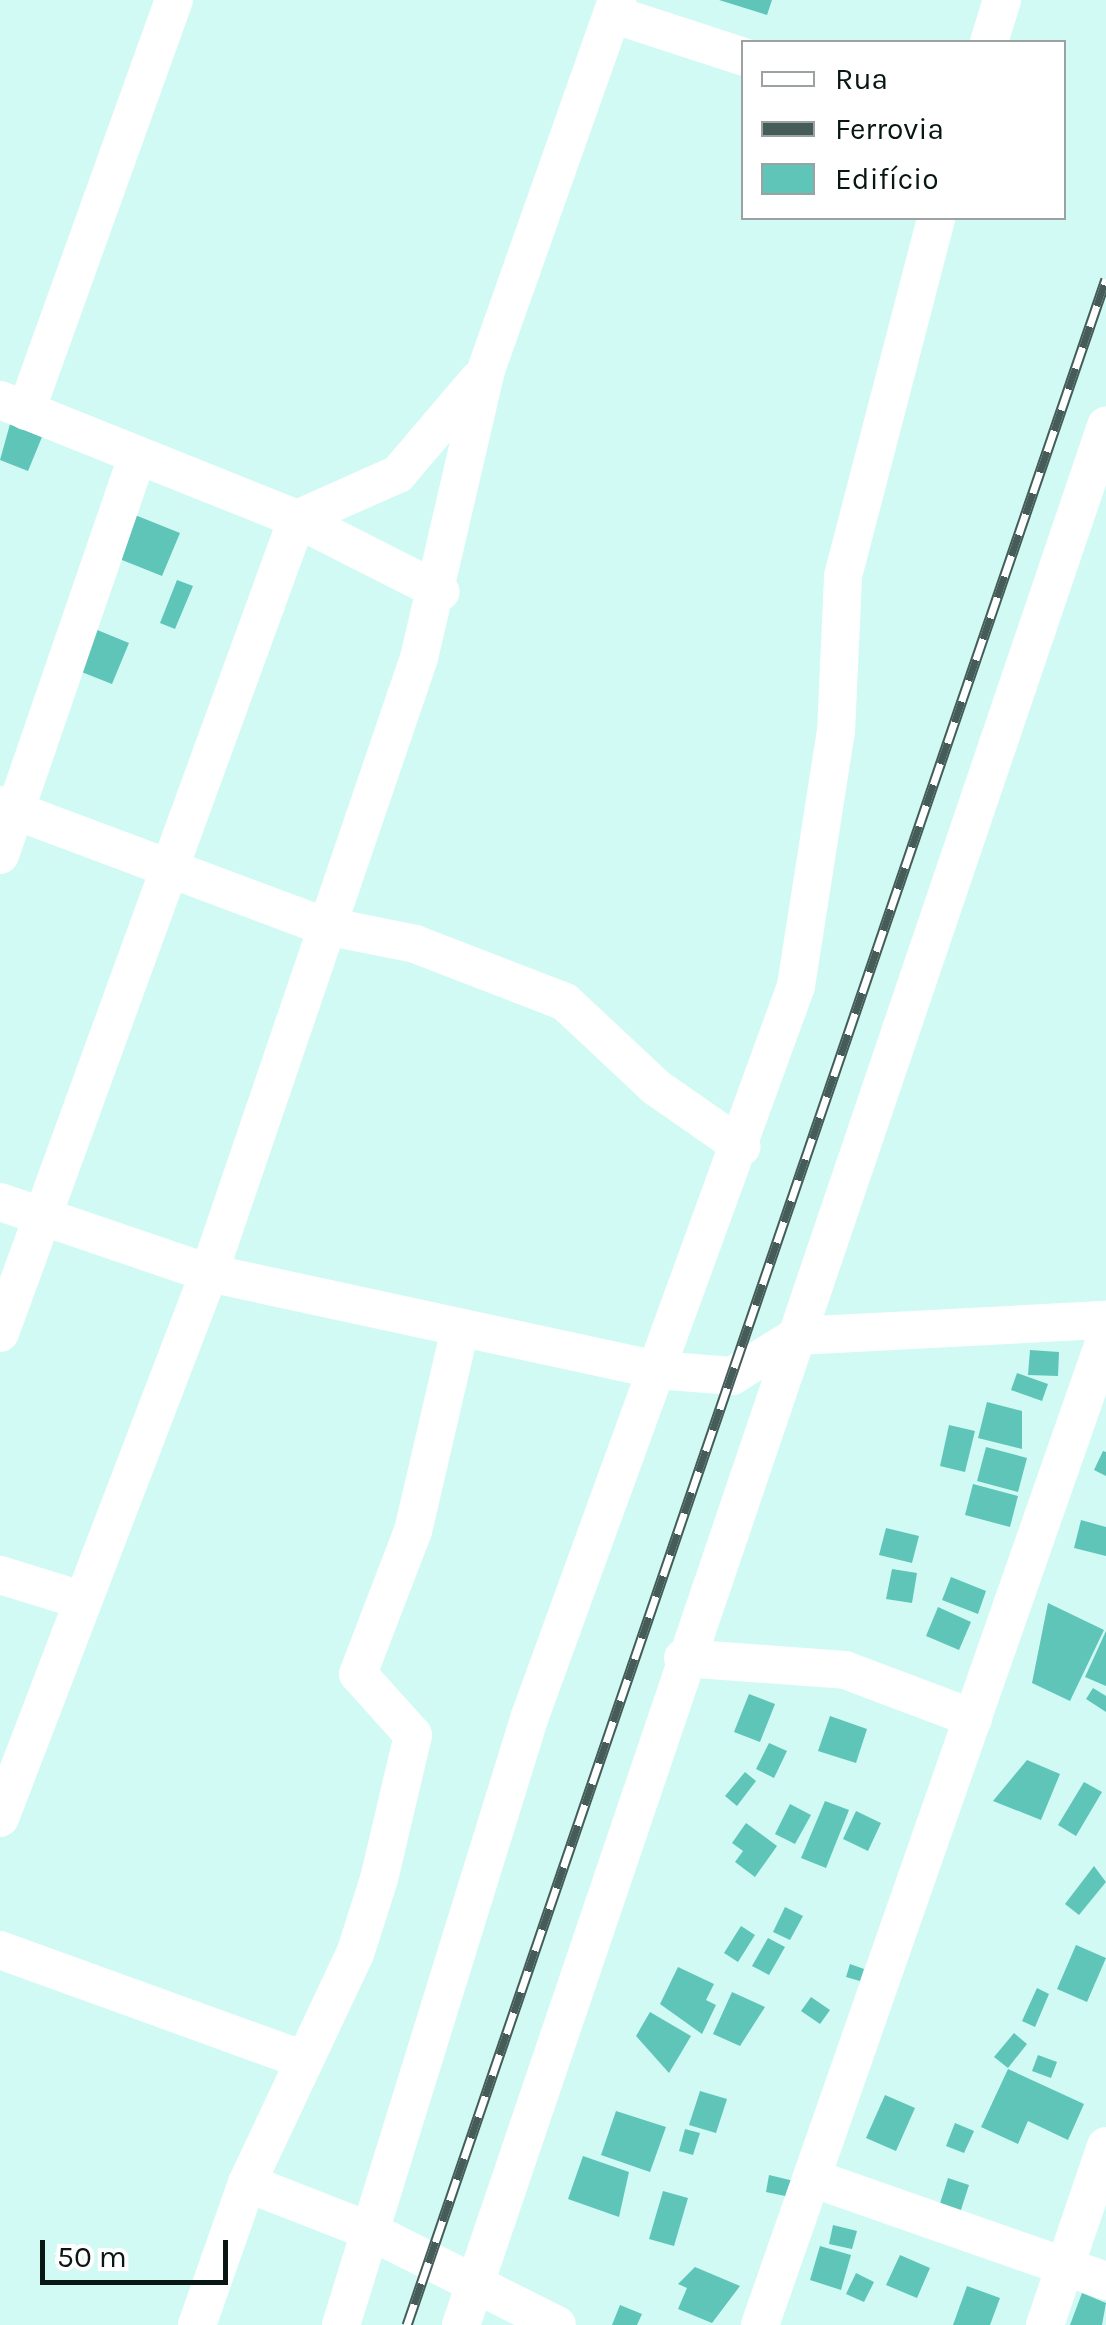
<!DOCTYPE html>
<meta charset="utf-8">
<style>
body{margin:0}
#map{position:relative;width:1106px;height:2325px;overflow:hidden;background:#d1faf4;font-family:Karla,sans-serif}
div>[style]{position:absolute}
.building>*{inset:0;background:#5fc5b9}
.minor>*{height:38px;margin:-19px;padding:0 19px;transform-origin:19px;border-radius:19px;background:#fff}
.rail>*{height:11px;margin-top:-5.5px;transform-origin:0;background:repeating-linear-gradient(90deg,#fff 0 22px,#455c58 0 44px);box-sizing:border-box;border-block:2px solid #455c58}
span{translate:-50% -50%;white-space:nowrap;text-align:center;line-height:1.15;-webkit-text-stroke:8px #fff;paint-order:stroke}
.legend{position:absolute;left:741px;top:40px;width:325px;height:180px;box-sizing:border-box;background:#fff;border:2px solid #9ca2a1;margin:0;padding:12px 18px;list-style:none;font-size:30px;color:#081614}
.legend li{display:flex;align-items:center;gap:20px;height:50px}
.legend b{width:50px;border:2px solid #9ca2a1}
.scale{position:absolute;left:40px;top:2240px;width:188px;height:45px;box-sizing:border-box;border:5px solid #081614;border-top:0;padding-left:12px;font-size:30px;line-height:35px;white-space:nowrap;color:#081614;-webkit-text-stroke:8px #fff;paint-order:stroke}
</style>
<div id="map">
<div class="building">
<i style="clip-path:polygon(719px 0,772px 0,767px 15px)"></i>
<i style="clip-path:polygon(10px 424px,42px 437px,28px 471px,0 460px)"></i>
<i style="clip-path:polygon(135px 515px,180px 533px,162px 576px,117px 558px)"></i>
<i style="clip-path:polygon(177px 580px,193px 586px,175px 629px,160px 623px)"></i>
<i style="clip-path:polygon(90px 627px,129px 643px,112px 684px,74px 669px)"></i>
<i style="clip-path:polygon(1030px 1350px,1059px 1352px,1058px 1376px,1028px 1375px)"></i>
<i style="clip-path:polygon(1017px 1373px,1048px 1384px,1042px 1401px,1011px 1390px)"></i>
<i style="clip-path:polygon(987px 1402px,1022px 1411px,1022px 1449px,978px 1438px)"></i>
<i style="clip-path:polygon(949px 1425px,975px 1431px,965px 1472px,940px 1466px)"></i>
<i style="clip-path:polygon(986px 1447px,1027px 1458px,1018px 1492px,977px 1481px)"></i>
<i style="clip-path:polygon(1103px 1451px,1106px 1452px,1106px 1476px,1094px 1470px)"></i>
<i style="clip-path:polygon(973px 1484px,1018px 1496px,1010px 1527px,965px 1515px)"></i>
<i style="clip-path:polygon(1081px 1520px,1106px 1527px,1106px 1556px,1074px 1548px)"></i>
<i style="clip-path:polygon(886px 1528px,919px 1536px,912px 1563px,879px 1555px)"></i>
<i style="clip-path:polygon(892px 1569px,917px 1573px,912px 1603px,886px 1599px)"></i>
<i style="clip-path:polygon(951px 1577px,986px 1591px,978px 1614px,942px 1600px)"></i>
<i style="clip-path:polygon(1048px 1603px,1104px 1630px,1070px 1701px,1032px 1683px)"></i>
<i style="clip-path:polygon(938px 1607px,971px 1622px,959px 1650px,926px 1636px)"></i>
<i style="clip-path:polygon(1106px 1631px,1106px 1686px,1085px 1677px)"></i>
<i style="clip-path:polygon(1093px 1688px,1106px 1696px,1106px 1712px,1086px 1699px)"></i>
<i style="clip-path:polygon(749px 1694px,775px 1704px,760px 1742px,734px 1732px)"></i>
<i style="clip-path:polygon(830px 1716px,867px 1729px,856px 1763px,818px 1751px)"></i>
<i style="clip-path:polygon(769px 1743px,787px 1751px,774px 1778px,756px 1769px)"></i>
<i style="clip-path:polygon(1027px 1760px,1060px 1774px,1041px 1820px,993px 1801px)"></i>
<i style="clip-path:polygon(745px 1772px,756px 1781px,737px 1806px,725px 1796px)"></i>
<i style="clip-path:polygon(1084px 1782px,1102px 1792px,1076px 1836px,1058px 1825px)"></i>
<i style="clip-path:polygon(825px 1801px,849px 1810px,826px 1868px,801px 1858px)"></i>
<i style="clip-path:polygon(790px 1804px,811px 1815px,795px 1844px,775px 1834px)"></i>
<i style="clip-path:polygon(856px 1811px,881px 1823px,868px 1851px,843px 1839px)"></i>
<i style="clip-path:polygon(746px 1823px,777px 1846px,755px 1877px,735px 1862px,743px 1851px,732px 1843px)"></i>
<i style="clip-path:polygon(1094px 1866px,1106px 1882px,1079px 1915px,1065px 1904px)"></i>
<i style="clip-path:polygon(785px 1907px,803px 1916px,790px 1940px,773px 1932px)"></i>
<i style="clip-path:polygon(741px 1926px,755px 1935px,738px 1962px,724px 1953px)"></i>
<i style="clip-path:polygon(768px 1938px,785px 1947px,769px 1975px,752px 1966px)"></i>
<i style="clip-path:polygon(1076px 1945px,1106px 1958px,1087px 2002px,1057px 1989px)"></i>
<i style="clip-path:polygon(850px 1964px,864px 1969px,860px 1981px,846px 1977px)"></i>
<i style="clip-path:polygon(678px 1967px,714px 1984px,706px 2000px,716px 2005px,702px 2034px,660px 2004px)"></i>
<i style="clip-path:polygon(1037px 1988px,1049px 1994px,1035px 2027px,1022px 2021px)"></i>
<i style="clip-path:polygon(732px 1992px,765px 2007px,740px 2046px,713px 2034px)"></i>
<i style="clip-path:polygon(811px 1997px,830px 2010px,820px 2024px,801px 2011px)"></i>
<i style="clip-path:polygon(650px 2012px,691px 2036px,669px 2073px,636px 2036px)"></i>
<i style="clip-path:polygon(1014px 2033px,1027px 2044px,1008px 2068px,994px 2057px)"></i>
<i style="clip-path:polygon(1038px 2055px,1057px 2062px,1051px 2078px,1032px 2071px)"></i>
<i style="clip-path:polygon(1008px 2069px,1084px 2104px,1068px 2140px,1028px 2121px,1018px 2144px,981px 2127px)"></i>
<i style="clip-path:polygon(700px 2091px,727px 2099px,716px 2133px,689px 2125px)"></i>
<i style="clip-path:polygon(885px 2095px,915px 2108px,896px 2151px,866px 2138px)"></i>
<i style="clip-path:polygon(616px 2111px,666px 2127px,650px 2172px,601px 2155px)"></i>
<i style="clip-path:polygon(955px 2123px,974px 2131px,964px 2153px,946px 2146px)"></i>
<i style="clip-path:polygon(685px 2129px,700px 2133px,693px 2155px,679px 2151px)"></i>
<i style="clip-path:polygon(583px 2156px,629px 2172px,619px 2217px,568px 2199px)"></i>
<i style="clip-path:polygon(769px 2175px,794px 2181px,790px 2197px,766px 2192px)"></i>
<i style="clip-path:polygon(948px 2178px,969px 2185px,958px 2219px,937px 2213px)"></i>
<i style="clip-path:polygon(663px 2191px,688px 2198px,674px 2246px,649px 2239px)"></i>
<i style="clip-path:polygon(833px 2225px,857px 2231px,852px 2249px,829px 2244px)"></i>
<i style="clip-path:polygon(820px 2246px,851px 2255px,841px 2290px,810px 2280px)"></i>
<i style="clip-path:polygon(900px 2255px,930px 2268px,917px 2298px,886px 2285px)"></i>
<i style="clip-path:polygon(695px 2267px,740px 2286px,712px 2323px,678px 2309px,687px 2288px,678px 2284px)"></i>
<i style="clip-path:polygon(856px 2273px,874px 2282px,864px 2302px,846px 2294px)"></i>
<i style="clip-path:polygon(967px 2286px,1000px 2298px,990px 2325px,953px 2325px)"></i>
<i style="clip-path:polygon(1082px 2293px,1106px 2303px,1102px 2325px,1070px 2325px)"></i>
<i style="clip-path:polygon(620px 2305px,642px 2314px,637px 2325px,612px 2325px)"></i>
</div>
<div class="minor">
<i style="left:612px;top:14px;width:139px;rotate:18deg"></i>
<i style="left:989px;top:42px;width:44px;rotate:-72.8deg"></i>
<i style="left:0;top:400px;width:320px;rotate:21.8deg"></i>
<i style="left:297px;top:519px;width:111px;rotate:-24deg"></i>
<i style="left:398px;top:474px;width:123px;rotate:-49.6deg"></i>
<i style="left:26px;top:411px;width:437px;rotate:-70.2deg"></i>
<i style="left:0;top:805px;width:343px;rotate:20.5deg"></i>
<i style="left:321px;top:925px;width:96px;rotate:11.4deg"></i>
<i style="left:415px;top:944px;width:161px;rotate:21.1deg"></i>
<i style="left:565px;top:1002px;width:126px;rotate:43.1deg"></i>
<i style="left:657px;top:1088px;width:103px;rotate:34.8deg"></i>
<i style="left:0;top:855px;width:420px;rotate:-71deg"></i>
<i style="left:0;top:1202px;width:221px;rotate:18.8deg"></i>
<i style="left:209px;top:1273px;width:458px;rotate:12.2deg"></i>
<i style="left:657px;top:1370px;width:75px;rotate:4.6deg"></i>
<i style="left:732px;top:1376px;width:76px;rotate:-31.6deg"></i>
<i style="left:797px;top:1336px;width:309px;rotate:-3deg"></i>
<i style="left:0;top:1333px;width:866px;rotate:-69.95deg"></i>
<i style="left:297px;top:519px;width:161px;rotate:26.9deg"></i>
<i style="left:0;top:1575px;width:82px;rotate:17.1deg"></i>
<i style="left:683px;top:1658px;width:162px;rotate:4.2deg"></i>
<i style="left:845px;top:1670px;width:137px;rotate:20.6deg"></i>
<i style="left:0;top:1818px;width:584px;rotate:-69.02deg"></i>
<i style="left:209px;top:1273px;width:650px;rotate:-71.15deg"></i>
<i style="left:419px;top:658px;width:296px;rotate:-76.9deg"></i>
<i style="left:486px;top:370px;width:393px;rotate:-70.5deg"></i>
<i style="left:0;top:1950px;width:320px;rotate:19.9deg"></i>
<i style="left:812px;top:2178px;width:312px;rotate:19.3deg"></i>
<i style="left:247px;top:2183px;width:134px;rotate:21.4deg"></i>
<i style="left:372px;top:2232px;width:207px;rotate:26.7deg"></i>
<i style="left:197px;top:2325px;width:151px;rotate:-70.6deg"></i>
<i style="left:247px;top:2183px;width:253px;rotate:-64.8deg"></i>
<i style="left:355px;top:1954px;width:79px;rotate:-72.3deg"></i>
<i style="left:379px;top:1879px;width:148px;rotate:-76.7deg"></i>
<i style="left:413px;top:1735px;width:82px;rotate:-132deg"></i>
<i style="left:358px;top:1674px;width:153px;rotate:-69deg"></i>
<i style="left:413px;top:1531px;width:202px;rotate:-76.9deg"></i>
<i style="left:341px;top:2325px;width:638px;rotate:-72.76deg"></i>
<i style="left:530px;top:1716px;width:777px;rotate:-69.98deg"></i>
<i style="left:796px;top:986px;width:257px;rotate:-81.1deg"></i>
<i style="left:836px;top:732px;width:156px;rotate:-87.4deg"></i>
<i style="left:843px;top:576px;width:370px;rotate:-75.4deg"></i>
<i style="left:461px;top:2325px;width:2006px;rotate:-71.24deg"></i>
<i style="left:760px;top:2325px;width:1047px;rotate:-70.7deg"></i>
<i style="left:1045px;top:2325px;width:189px;rotate:-71.2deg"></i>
</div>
<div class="rail">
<i style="left:407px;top:2325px;width:2162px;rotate:-71.14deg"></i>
</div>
<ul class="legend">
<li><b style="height:12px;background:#fff"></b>Rua</li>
<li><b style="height:12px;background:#455c58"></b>Ferrovia</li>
<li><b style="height:28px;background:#5fc5b9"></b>Edifício</li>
</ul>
<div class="scale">50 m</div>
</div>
